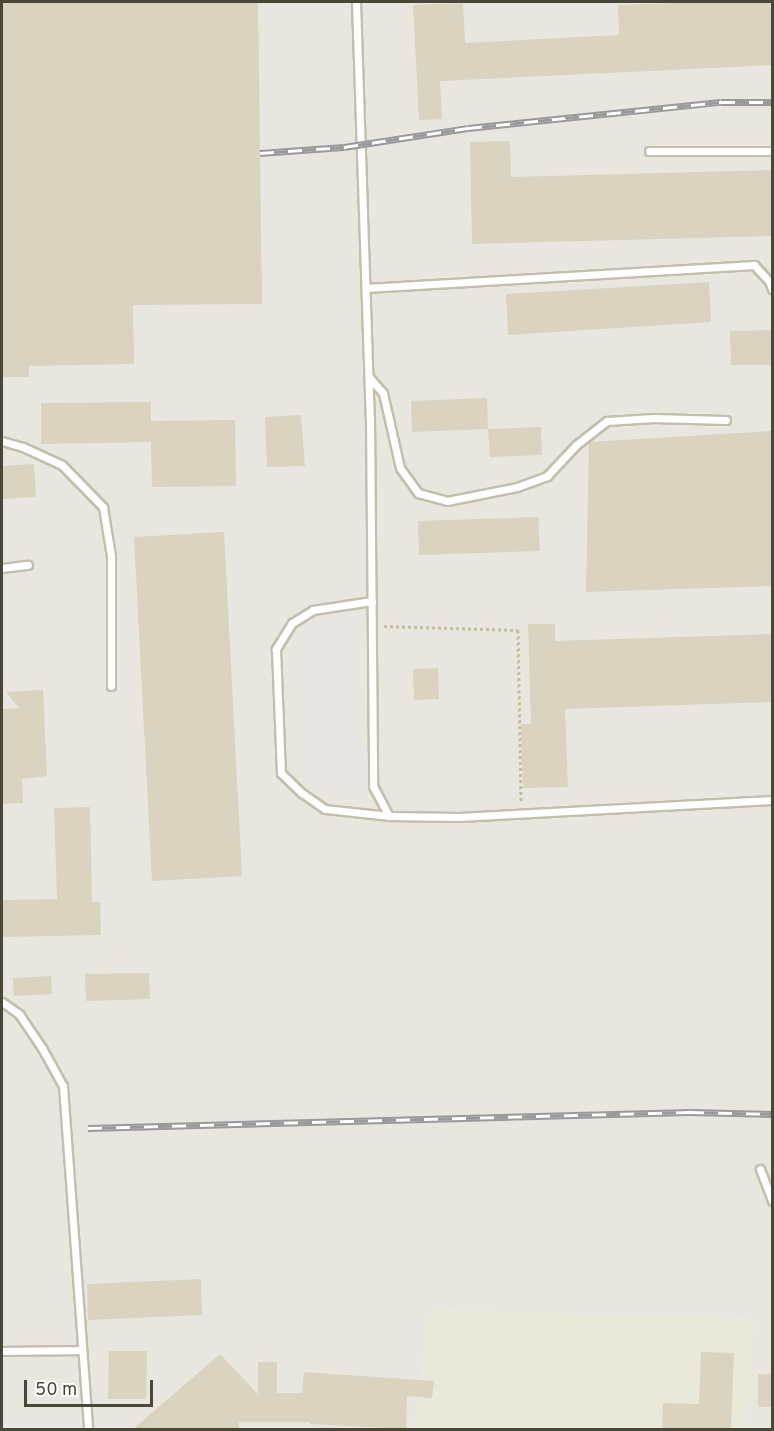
<!DOCTYPE html>
<style>
body{margin:0}
#map{position:relative;width:774px;height:1431px;overflow:hidden;background:#f6f5eb;font-family:Overpass,sans-serif}
div>[style]{position:absolute}
.residential>*{inset:0;background:#eae8d9}
.industrial>*{inset:0;background:#e9e6df}
.parking>*{inset:0;background:#e8e6e2}
.building>*{inset:0;background:#d9d3bf}
.path>*{height:3px;margin-top:-1.5px;transform-origin:0;background:repeating-linear-gradient(90deg,#c5bd9d 0 3px,transparent 0 6px)}
.roads{filter:drop-shadow(2px 0 #c3bead) drop-shadow(-2px 0 #c3bead) drop-shadow(0 2px #c3bead) drop-shadow(0 -2px #c3bead)}
.lane>*{height:7px;margin:-3.5px;padding:0 3.5px;transform-origin:3.5px;border-radius:3.5px;background:#fff}
.rail>*{height:7px;margin-top:-3.5px;transform-origin:0;background:repeating-linear-gradient(90deg,#fff 0 14px,#9a9a9a 0 28px);box-sizing:border-box;border-block:2px solid #9a9a9a}
span{translate:-50% -50%;white-space:nowrap;text-align:center;line-height:1.15;-webkit-text-stroke:6px #fff;paint-order:stroke}
.frame{position:absolute;inset:0;border:3px solid #4b4738;pointer-events:none}
.scale{position:absolute;left:24px;top:1380px;width:129px;height:27px;box-sizing:border-box;border:3px solid #4b4738;border-top:0;padding-left:8px;font-size:18px;line-height:21px;white-space:nowrap;color:#4b4738;-webkit-text-stroke:4px #fff;paint-order:stroke}
</style>
<div id="map">
<div class="residential">
<i style="clip-path:polygon(430px 1310px,753px 1319px,747px 1429px,414px 1430px)"></i>
</div>
<div class="industrial">
<i style="clip-path:polygon(2px 2px,772px 2px,772px 1429px,747px 1429px,753px 1319px,430px 1310px,414px 1429px,2px 1430px)"></i>
</div>
<div class="parking">
<i style="clip-path:polygon(359px 617px,363px 794px,312px 796px,307px 618px)"></i>
</div>
<div class="building">
<i style="clip-path:polygon(2px 2px,258px 2px,262px 304px,133px 305px,134px 364px,29px 366px,29px 377px,2px 377px)"></i>
<i style="clip-path:polygon(701px 2px,772px 2px,772px 65px,440px 81px,442px 119px,419px 120px,413px 5px,463px 3px,465px 43px,619px 35px,618px 5px)"></i>
<i style="clip-path:polygon(510px 141px,511px 177px,772px 170px,772px 236px,472px 244px,470px 142px)"></i>
<i style="clip-path:polygon(709px 282px,711px 322px,508px 335px,506px 294px)"></i>
<i style="clip-path:polygon(772px 330px,772px 365px,731px 365px,730px 331px)"></i>
<i style="clip-path:polygon(487px 398px,488px 429px,412px 432px,411px 401px)"></i>
<i style="clip-path:polygon(151px 402px,151px 421px,235px 420px,236px 486px,152px 487px,151px 442px,41px 444px,41px 403px)"></i>
<i style="clip-path:polygon(301px 415px,305px 466px,267px 467px,265px 417px)"></i>
<i style="clip-path:polygon(541px 427px,542px 455px,490px 457px,488px 429px)"></i>
<i style="clip-path:polygon(772px 431px,772px 586px,586px 592px,589px 442px)"></i>
<i style="clip-path:polygon(34px 464px,36px 497px,2px 499px,2px 466px)"></i>
<i style="clip-path:polygon(538px 517px,540px 551px,419px 555px,418px 521px)"></i>
<i style="clip-path:polygon(224px 532px,242px 876px,152px 881px,134px 537px)"></i>
<i style="clip-path:polygon(528px 624px,555px 624px,555px 641px,772px 634px,772px 702px,565px 709px,568px 787px,523px 788px,521px 724px,531px 724px)"></i>
<i style="clip-path:polygon(438px 668px,439px 699px,414px 700px,413px 669px)"></i>
<i style="clip-path:polygon(43px 690px,47px 776px,22px 779px,23px 803px,2px 804px,2px 709px,19px 708px,6px 692px)"></i>
<i style="clip-path:polygon(90px 807px,92px 902px,100px 902px,101px 935px,2px 937px,2px 900px,57px 899px,54px 808px)"></i>
<i style="clip-path:polygon(149px 973px,150px 999px,86px 1001px,85px 974px)"></i>
<i style="clip-path:polygon(51px 976px,52px 994px,14px 996px,13px 978px)"></i>
<i style="clip-path:polygon(201px 1279px,202px 1315px,88px 1320px,87px 1284px)"></i>
<i style="clip-path:polygon(109px 1351px,147px 1351px,146px 1399px,108px 1399px)"></i>
<i style="clip-path:polygon(701px 1352px,734px 1353px,731px 1430px,662px 1430px,663px 1403px,699px 1404px)"></i>
<i style="clip-path:polygon(220px 1354px,258px 1394px,258px 1362px,277px 1362px,277px 1393px,302px 1393px,304px 1372px,434px 1381px,432px 1398px,407px 1396px,406px 1429px,310px 1424px,310px 1422px,239px 1422px,239px 1430px,132px 1430px)"></i>
<i style="clip-path:polygon(758px 1374px,772px 1374px,772px 1407px,758px 1407px)"></i>
</div>
<div class="path">
<i style="left:384px;top:626px;width:134px;rotate:1.7deg"></i>
<i style="left:518px;top:630px;width:171px;rotate:89deg"></i>
</div>
<div class="roads">
<div class="lane">
<i style="left:356px;top:2px;width:416px;rotate:88.1deg"></i>
<i style="left:370px;top:418px;width:368px;rotate:89.5deg"></i>
<i style="left:373px;top:786px;width:34px;rotate:62deg"></i>
<i style="left:389px;top:816px;width:70px;rotate:0.8deg"></i>
<i style="left:459px;top:817px;width:313px;rotate:-3.1deg"></i>
<i style="left:649px;top:151px;width:123px"></i>
<i style="left:366px;top:288px;width:389px;rotate:-3.4deg"></i>
<i style="left:754px;top:265px;width:22px;rotate:47deg"></i>
<i style="left:769px;top:281px;width:9px;rotate:69deg"></i>
<i style="left:369px;top:377px;width:21px;rotate:49deg"></i>
<i style="left:383px;top:393px;width:77px;rotate:77.2deg"></i>
<i style="left:400px;top:468px;width:31px;rotate:54deg"></i>
<i style="left:418px;top:493px;width:30px;rotate:15deg"></i>
<i style="left:447px;top:501px;width:71px;rotate:-11.3deg"></i>
<i style="left:517px;top:487px;width:32px;rotate:-20deg"></i>
<i style="left:547px;top:476px;width:42px;rotate:-46.9deg"></i>
<i style="left:576px;top:445px;width:39px;rotate:-38deg"></i>
<i style="left:607px;top:421px;width:46px;rotate:-3.7deg"></i>
<i style="left:653px;top:418px;width:73px;rotate:1.6deg"></i>
<i style="left:2px;top:441px;width:22px;rotate:16deg"></i>
<i style="left:23px;top:447px;width:43px;rotate:24.8deg"></i>
<i style="left:62px;top:465px;width:59px;rotate:45.7deg"></i>
<i style="left:103px;top:507px;width:50px;rotate:80.7deg"></i>
<i style="left:111px;top:556px;width:130px;rotate:90deg"></i>
<i style="left:2px;top:568px;width:26px;rotate:-7deg"></i>
<i style="left:372px;top:601px;width:60px;rotate:171.3deg"></i>
<i style="left:313px;top:610px;width:25px;rotate:148deg"></i>
<i style="left:292px;top:623px;width:31px;rotate:122deg"></i>
<i style="left:276px;top:649px;width:124px;rotate:87.7deg"></i>
<i style="left:281px;top:773px;width:29px;rotate:44deg"></i>
<i style="left:302px;top:793px;width:28px;rotate:35deg"></i>
<i style="left:325px;top:809px;width:64px;rotate:6.2deg"></i>
<i style="left:2px;top:1002px;width:21px;rotate:35deg"></i>
<i style="left:19px;top:1014px;width:41px;rotate:55.9deg"></i>
<i style="left:42px;top:1048px;width:43px;rotate:61.1deg"></i>
<i style="left:63px;top:1086px;width:345px;rotate:85.8deg"></i>
<i style="left:760px;top:1169px;width:34px;rotate:69deg"></i>
<i style="left:2px;top:1351px;width:80px;rotate:-0.7deg"></i>
</div>
</div>
<div class="rail">
<i style="left:260px;top:153px;width:84px;rotate:-4.1deg"></i>
<i style="left:344px;top:147px;width:125px;rotate:-8.7deg"></i>
<i style="left:468px;top:128px;width:254px;rotate:-5.9deg"></i>
<i style="left:721px;top:102px;width:51px"></i>
<i style="left:88px;top:1128px;width:602px;rotate:-1.52deg"></i>
<i style="left:690px;top:1112px;width:82px;rotate:1.4deg"></i>
</div>
<div class="frame"></div>
<div class="scale">50 m</div>
</div>
